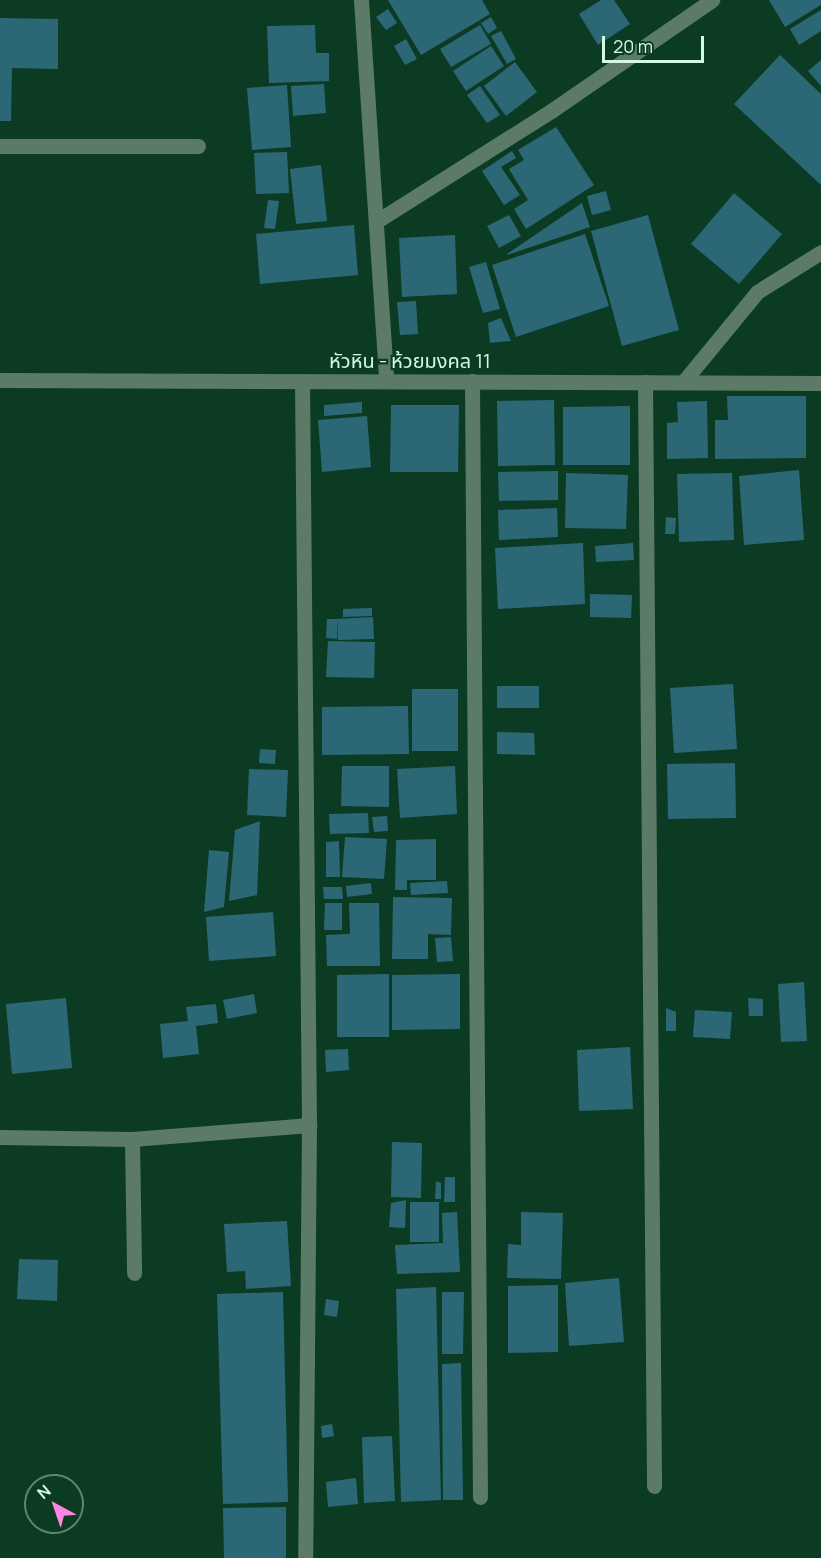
<!DOCTYPE html>
<meta charset="utf-8">
<style>
body{margin:0}
#map{position:relative;width:821px;height:1558px;overflow:hidden;background:#0c3b24;font-family:Manrope,"Noto Sans Thai",sans-serif}
div>[style]{position:absolute}
.building>*{inset:0;background:#2c6776}
.minor>*{height:15px;margin:-7.5px;padding:0 7.5px;transform-origin:7.5px;border-radius:7.5px;background:#5b7b67}
.tertiary>*{height:15px;margin:-7.5px;padding:0 7.5px;transform-origin:7.5px;border-radius:7.5px;background:#5b7b67}
span{translate:-50% -50%;white-space:nowrap;text-align:center;line-height:1.15;-webkit-text-stroke:4.5px #0c3b24;paint-order:stroke}
.street-label{font-size:20px;color:#d2fae1}
.north{position:absolute;left:24px;top:1474px;width:60px;height:60px;box-sizing:border-box;background:#0c3b24;border:2px solid #5b8770;border-radius:50%;rotate:320deg;font-size:16px;font-weight:700;line-height:24px;text-align:center;color:#d2fae1}
.north::after{content:'';display:block;margin:auto;width:21px;height:27px;background:#fe85e0;clip-path:polygon(50% 0,100% 100%,50% 72%,0 100%)}
.scale{position:absolute;left:602px;top:36px;width:102px;height:27px;box-sizing:border-box;border:3px solid #d2fae1;border-top:0;padding-left:8px;font-size:18px;line-height:21px;white-space:nowrap;color:#d2fae1;-webkit-text-stroke:4px #0c3b24;paint-order:stroke}
</style>
<div id="map">
<div class="building">
<i style="clip-path:polygon(388px 0,482px 0,490px 14px,421px 55px)"></i>
<i style="clip-path:polygon(601px 0,614px 0,630px 24px,598px 45px,579px 14px)"></i>
<i style="clip-path:polygon(769px 0,821px 0,821px 5px,785px 27px)"></i>
<i style="clip-path:polygon(388px 9px,397px 23px,386px 30px,376px 17px)"></i>
<i style="clip-path:polygon(821px 10px,821px 31px,799px 45px,790px 29px)"></i>
<i style="clip-path:polygon(491px 17px,497px 28px,488px 34px,481px 23px)"></i>
<i style="clip-path:polygon(0 18px,58px 19px,58px 69px,12px 68px,11px 121px,0 121px)"></i>
<i style="clip-path:polygon(315px 25px,316px 53px,329px 53px,329px 81px,269px 83px,267px 26px)"></i>
<i style="clip-path:polygon(480px 25px,491px 44px,451px 67px,440px 49px)"></i>
<i style="clip-path:polygon(501px 31px,516px 59px,507px 64px,491px 36px)"></i>
<i style="clip-path:polygon(406px 39px,417px 59px,405px 65px,394px 46px)"></i>
<i style="clip-path:polygon(491px 46px,504px 66px,466px 91px,453px 71px)"></i>
<i style="clip-path:polygon(780px 55px,821px 94px,821px 185px,734px 104px)"></i>
<i style="clip-path:polygon(821px 60px,821px 86px,808px 71px)"></i>
<i style="clip-path:polygon(515px 62px,537px 92px,506px 116px,484px 86px)"></i>
<i style="clip-path:polygon(324px 84px,326px 113px,293px 116px,291px 86px)"></i>
<i style="clip-path:polygon(287px 85px,291px 147px,252px 150px,247px 88px)"></i>
<i style="clip-path:polygon(480px 86px,500px 115px,487px 123px,467px 95px)"></i>
<i style="clip-path:polygon(556px 127px,594px 185px,526px 229px,514px 209px,528px 200px,509px 169px,524px 160px,518px 150px)"></i>
<i style="clip-path:polygon(512px 151px,516px 158px,501px 167px,520px 195px,504px 205px,482px 171px)"></i>
<i style="clip-path:polygon(287px 152px,289px 193px,256px 194px,254px 153px)"></i>
<i style="clip-path:polygon(321px 165px,327px 221px,296px 224px,290px 169px)"></i>
<i style="clip-path:polygon(606px 191px,611px 210px,592px 215px,587px 196px)"></i>
<i style="clip-path:polygon(734px 193px,782px 234px,739px 284px,691px 244px)"></i>
<i style="clip-path:polygon(268px 200px,279px 201px,275px 229px,264px 228px)"></i>
<i style="clip-path:polygon(582px 203px,590px 227px,507px 255px,507px 254px)"></i>
<i style="clip-path:polygon(509px 215px,521px 236px,499px 248px,487px 226px)"></i>
<i style="clip-path:polygon(648px 215px,679px 330px,622px 346px,591px 231px)"></i>
<i style="clip-path:polygon(354px 225px,358px 275px,260px 284px,256px 234px)"></i>
<i style="clip-path:polygon(585px 234px,609px 306px,516px 337px,492px 265px)"></i>
<i style="clip-path:polygon(455px 235px,457px 294px,402px 297px,399px 238px)"></i>
<i style="clip-path:polygon(486px 262px,500px 309px,483px 313px,469px 267px)"></i>
<i style="clip-path:polygon(416px 301px,418px 334px,400px 335px,397px 302px)"></i>
<i style="clip-path:polygon(501px 318px,511px 341px,490px 343px,488px 323px)"></i>
<i style="clip-path:polygon(727px 396px,806px 396px,806px 458px,715px 459px,715px 420px,728px 420px)"></i>
<i style="clip-path:polygon(554px 400px,555px 465px,498px 466px,497px 401px)"></i>
<i style="clip-path:polygon(707px 401px,708px 458px,667px 459px,667px 423px,678px 422px,677px 402px)"></i>
<i style="clip-path:polygon(362px 402px,362px 413px,324px 416px,324px 405px)"></i>
<i style="clip-path:polygon(391px 405px,459px 405px,458px 472px,390px 472px)"></i>
<i style="clip-path:polygon(630px 406px,630px 465px,563px 465px,563px 407px)"></i>
<i style="clip-path:polygon(367px 416px,371px 467px,322px 472px,318px 420px)"></i>
<i style="clip-path:polygon(799px 470px,804px 540px,744px 545px,739px 476px)"></i>
<i style="clip-path:polygon(558px 471px,558px 500px,499px 501px,498px 472px)"></i>
<i style="clip-path:polygon(566px 473px,628px 475px,626px 529px,565px 528px)"></i>
<i style="clip-path:polygon(732px 473px,734px 540px,679px 542px,677px 474px)"></i>
<i style="clip-path:polygon(557px 508px,558px 537px,499px 540px,498px 510px)"></i>
<i style="clip-path:polygon(666px 517px,676px 518px,675px 534px,665px 534px)"></i>
<i style="clip-path:polygon(583px 543px,585px 604px,498px 609px,495px 548px)"></i>
<i style="clip-path:polygon(633px 543px,634px 560px,596px 562px,595px 546px)"></i>
<i style="clip-path:polygon(590px 594px,632px 595px,631px 618px,590px 617px)"></i>
<i style="clip-path:polygon(372px 608px,372px 616px,343px 617px,343px 609px)"></i>
<i style="clip-path:polygon(373px 617px,374px 639px,338px 640px,337px 619px)"></i>
<i style="clip-path:polygon(327px 619px,337px 619px,337px 639px,326px 638px)"></i>
<i style="clip-path:polygon(328px 641px,375px 642px,374px 678px,326px 677px)"></i>
<i style="clip-path:polygon(733px 684px,737px 749px,674px 753px,670px 688px)"></i>
<i style="clip-path:polygon(497px 686px,539px 686px,539px 708px,497px 708px)"></i>
<i style="clip-path:polygon(412px 689px,458px 689px,458px 751px,412px 751px)"></i>
<i style="clip-path:polygon(408px 706px,409px 754px,322px 755px,322px 707px)"></i>
<i style="clip-path:polygon(497px 732px,534px 733px,535px 755px,497px 754px)"></i>
<i style="clip-path:polygon(260px 749px,276px 750px,275px 764px,259px 763px)"></i>
<i style="clip-path:polygon(735px 763px,736px 818px,668px 819px,667px 764px)"></i>
<i style="clip-path:polygon(342px 766px,389px 766px,389px 807px,341px 806px)"></i>
<i style="clip-path:polygon(455px 766px,457px 814px,400px 818px,397px 769px)"></i>
<i style="clip-path:polygon(249px 769px,288px 770px,286px 817px,247px 815px)"></i>
<i style="clip-path:polygon(368px 813px,369px 833px,330px 834px,329px 814px)"></i>
<i style="clip-path:polygon(387px 816px,388px 831px,374px 832px,372px 817px)"></i>
<i style="clip-path:polygon(260px 821px,257px 895px,229px 901px,235px 830px)"></i>
<i style="clip-path:polygon(345px 837px,387px 839px,384px 879px,342px 877px)"></i>
<i style="clip-path:polygon(436px 839px,436px 880px,407px 880px,407px 890px,395px 890px,396px 840px)"></i>
<i style="clip-path:polygon(339px 841px,340px 877px,326px 877px,326px 842px)"></i>
<i style="clip-path:polygon(209px 850px,229px 852px,224px 907px,204px 912px)"></i>
<i style="clip-path:polygon(447px 881px,448px 893px,411px 895px,410px 883px)"></i>
<i style="clip-path:polygon(371px 883px,372px 894px,347px 897px,346px 886px)"></i>
<i style="clip-path:polygon(323px 887px,342px 887px,343px 899px,324px 899px)"></i>
<i style="clip-path:polygon(393px 897px,452px 898px,451px 935px,428px 934px,428px 959px,392px 959px)"></i>
<i style="clip-path:polygon(325px 903px,342px 903px,342px 930px,324px 930px)"></i>
<i style="clip-path:polygon(349px 903px,379px 903px,380px 966px,327px 966px,326px 935px,350px 934px)"></i>
<i style="clip-path:polygon(273px 912px,276px 956px,209px 961px,206px 917px)"></i>
<i style="clip-path:polygon(451px 937px,453px 961px,437px 962px,435px 938px)"></i>
<i style="clip-path:polygon(389px 974px,389px 1037px,337px 1037px,337px 975px)"></i>
<i style="clip-path:polygon(460px 974px,460px 1029px,392px 1030px,392px 975px)"></i>
<i style="clip-path:polygon(804px 982px,807px 1041px,781px 1042px,778px 984px)"></i>
<i style="clip-path:polygon(254px 994px,257px 1013px,227px 1019px,223px 1000px)"></i>
<i style="clip-path:polygon(66px 998px,72px 1068px,12px 1074px,6px 1004px)"></i>
<i style="clip-path:polygon(748px 998px,763px 999px,763px 1016px,749px 1016px)"></i>
<i style="clip-path:polygon(216px 1004px,218px 1023px,196px 1026px,199px 1054px,163px 1058px,160px 1024px,188px 1021px,186px 1007px)"></i>
<i style="clip-path:polygon(666px 1008px,676px 1012px,676px 1031px,666px 1031px)"></i>
<i style="clip-path:polygon(695px 1010px,732px 1012px,730px 1039px,693px 1037px)"></i>
<i style="clip-path:polygon(630px 1047px,633px 1109px,579px 1111px,577px 1050px)"></i>
<i style="clip-path:polygon(348px 1049px,349px 1070px,326px 1072px,325px 1050px)"></i>
<i style="clip-path:polygon(392px 1142px,422px 1143px,421px 1198px,391px 1197px)"></i>
<i style="clip-path:polygon(445px 1177px,455px 1177px,455px 1202px,444px 1202px)"></i>
<i style="clip-path:polygon(436px 1181px,441px 1183px,441px 1199px,435px 1199px)"></i>
<i style="clip-path:polygon(406px 1200px,405px 1228px,389px 1227px,391px 1203px)"></i>
<i style="clip-path:polygon(410px 1202px,439px 1202px,439px 1242px,410px 1242px)"></i>
<i style="clip-path:polygon(457px 1212px,460px 1272px,397px 1274px,395px 1245px,443px 1243px,442px 1213px)"></i>
<i style="clip-path:polygon(521px 1212px,563px 1213px,561px 1279px,507px 1278px,508px 1244px,521px 1245px)"></i>
<i style="clip-path:polygon(287px 1221px,291px 1286px,246px 1289px,245px 1271px,227px 1272px,224px 1224px)"></i>
<i style="clip-path:polygon(19px 1259px,58px 1260px,57px 1301px,17px 1299px)"></i>
<i style="clip-path:polygon(619px 1278px,624px 1342px,569px 1346px,565px 1283px)"></i>
<i style="clip-path:polygon(558px 1285px,558px 1352px,508px 1353px,508px 1286px)"></i>
<i style="clip-path:polygon(436px 1287px,441px 1500px,401px 1502px,396px 1289px)"></i>
<i style="clip-path:polygon(283px 1292px,288px 1502px,223px 1504px,217px 1294px)"></i>
<i style="clip-path:polygon(442px 1292px,464px 1292px,463px 1354px,442px 1354px)"></i>
<i style="clip-path:polygon(326px 1299px,339px 1301px,337px 1317px,324px 1315px)"></i>
<i style="clip-path:polygon(461px 1363px,463px 1500px,443px 1500px,442px 1364px)"></i>
<i style="clip-path:polygon(332px 1424px,334px 1436px,322px 1438px,321px 1426px)"></i>
<i style="clip-path:polygon(392px 1436px,395px 1501px,364px 1503px,362px 1437px)"></i>
<i style="clip-path:polygon(356px 1478px,358px 1504px,328px 1507px,326px 1482px)"></i>
<i style="clip-path:polygon(286px 1507px,286px 1558px,224px 1558px,223px 1508px)"></i>
</div>
<div class="minor">
<i style="left:361px;top:0;width:381px;rotate:86.2deg"></i>
<i style="left:0;top:146px;width:198px"></i>
<i style="left:377px;top:221px;width:206px;rotate:-32.3deg"></i>
<i style="left:551px;top:111px;width:196px;rotate:-34.6deg"></i>
<i style="left:302px;top:381px;width:744px;rotate:89.46deg"></i>
<i style="left:309px;top:1125px;width:433px;rotate:90.5deg"></i>
<i style="left:472px;top:381px;width:1116px;rotate:89.59deg"></i>
<i style="left:684px;top:381px;width:115px;rotate:-50.6deg"></i>
<i style="left:757px;top:292px;width:75px;rotate:-32deg"></i>
<i style="left:645px;top:382px;width:1104px;rotate:89.53deg"></i>
<i style="left:0;top:1137px;width:132px;rotate:0.9deg"></i>
<i style="left:132px;top:1139px;width:178px;rotate:-4.5deg"></i>
<i style="left:132px;top:1139px;width:134px;rotate:89.1deg"></i>
</div>
<div class="tertiary">
<i style="left:0;top:380px;width:821px;rotate:0.21deg"></i>
</div>
<div class="street-label">
<span style="left:410px;top:360px">หัวหิน - ห้วยมงคล 11</span>
</div>
<div class="north">N</div>
<div class="scale">20 m</div>
</div>
